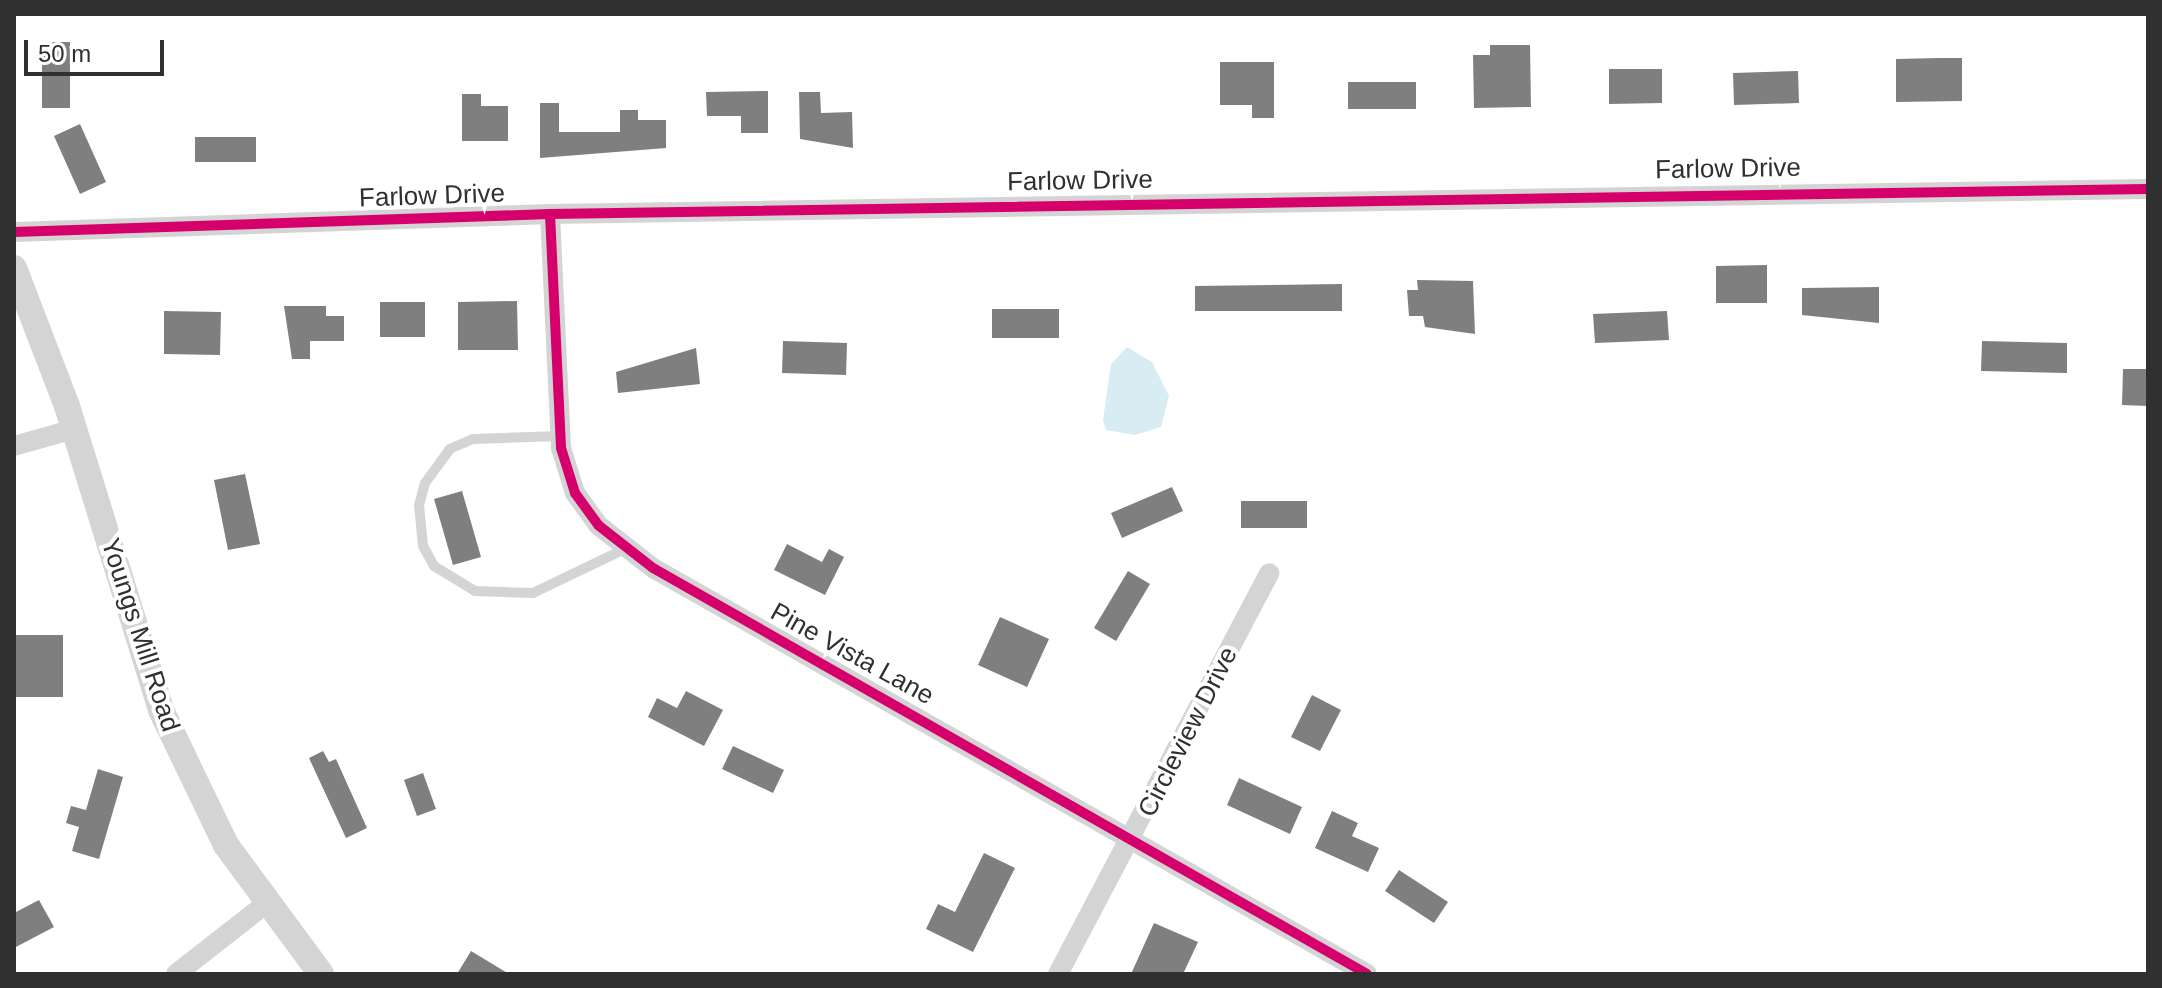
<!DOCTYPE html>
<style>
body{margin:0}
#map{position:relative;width:2162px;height:988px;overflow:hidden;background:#fff;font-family:Helvetica,sans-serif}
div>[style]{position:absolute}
.water>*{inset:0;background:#d8ecf4}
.building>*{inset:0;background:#7f7f7f}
.service>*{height:10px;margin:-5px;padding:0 5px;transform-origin:5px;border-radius:5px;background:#d4d4d4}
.minor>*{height:20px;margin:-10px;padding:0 10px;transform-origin:10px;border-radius:10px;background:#d4d4d4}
.tertiary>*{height:26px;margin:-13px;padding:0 13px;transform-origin:13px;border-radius:13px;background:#d4d4d4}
.cycleway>*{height:10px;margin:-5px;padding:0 5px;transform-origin:5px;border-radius:5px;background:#d6006c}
span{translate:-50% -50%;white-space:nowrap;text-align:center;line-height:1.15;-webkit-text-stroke:8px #fff;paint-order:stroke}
.street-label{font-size:26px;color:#303030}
.frame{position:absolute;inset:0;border:16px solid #303030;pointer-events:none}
.scale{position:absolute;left:24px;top:40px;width:140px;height:36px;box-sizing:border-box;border:4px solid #303030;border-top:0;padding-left:10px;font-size:24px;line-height:28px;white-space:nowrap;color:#303030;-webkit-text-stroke:6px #fff;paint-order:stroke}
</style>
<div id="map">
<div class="water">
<i style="clip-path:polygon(1127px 347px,1152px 362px,1169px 396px,1161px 427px,1135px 435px,1106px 430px,1103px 420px,1111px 364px)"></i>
</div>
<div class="building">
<i style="clip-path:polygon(42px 42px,70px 42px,70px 108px,42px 108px)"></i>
<i style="clip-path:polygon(1490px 45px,1530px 45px,1531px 107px,1474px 108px,1473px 55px,1490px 55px)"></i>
<i style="clip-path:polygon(1939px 58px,1962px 58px,1962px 101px,1896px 102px,1896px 59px)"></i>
<i style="clip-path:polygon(1220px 62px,1274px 62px,1274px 118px,1252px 118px,1252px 105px,1220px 105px)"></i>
<i style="clip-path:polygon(1609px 69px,1662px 69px,1662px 103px,1609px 104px)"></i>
<i style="clip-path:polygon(1798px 71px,1799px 103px,1734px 105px,1733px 73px)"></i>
<i style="clip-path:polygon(1348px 82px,1416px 82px,1416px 109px,1348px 109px)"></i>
<i style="clip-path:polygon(768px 91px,768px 133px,741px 133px,741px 116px,707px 116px,706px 92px)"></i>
<i style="clip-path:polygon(799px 92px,820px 92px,821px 113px,852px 112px,853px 148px,800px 139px)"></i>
<i style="clip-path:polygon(462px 94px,481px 94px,481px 106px,508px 106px,508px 141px,462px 141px)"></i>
<i style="clip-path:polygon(540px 103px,559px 103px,559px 132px,620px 132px,620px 110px,638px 110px,638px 120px,666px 120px,666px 148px,540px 158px)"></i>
<i style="clip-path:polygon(80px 124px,106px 182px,80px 194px,54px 136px)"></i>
<i style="clip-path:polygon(195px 137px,256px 137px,256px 162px,195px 162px)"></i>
<i style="clip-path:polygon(1767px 265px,1767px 303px,1716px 303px,1716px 266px)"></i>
<i style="clip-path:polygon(1417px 280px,1473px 281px,1475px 334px,1425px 327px,1423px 316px,1409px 316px,1407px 290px,1418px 290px)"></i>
<i style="clip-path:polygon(1342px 284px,1342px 311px,1195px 311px,1195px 286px)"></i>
<i style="clip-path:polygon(1879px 287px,1879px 323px,1802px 315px,1802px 288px)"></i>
<i style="clip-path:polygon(517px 301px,518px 350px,458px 350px,458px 302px)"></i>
<i style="clip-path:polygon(380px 302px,425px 302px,425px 337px,380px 337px)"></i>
<i style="clip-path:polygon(284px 306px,326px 306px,326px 316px,344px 316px,344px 341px,310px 341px,310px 359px,292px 359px)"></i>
<i style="clip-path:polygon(992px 309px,1059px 309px,1059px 338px,992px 338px)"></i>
<i style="clip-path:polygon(164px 311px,221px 312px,220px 355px,164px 354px)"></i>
<i style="clip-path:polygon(1667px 311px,1669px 340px,1595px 343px,1593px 314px)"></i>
<i style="clip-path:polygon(783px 341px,847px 343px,846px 375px,782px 373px)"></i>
<i style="clip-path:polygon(1982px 341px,2067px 343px,2067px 373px,1981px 371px)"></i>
<i style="clip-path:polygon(696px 348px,700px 384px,618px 393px,616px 372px)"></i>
<i style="clip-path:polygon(2123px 369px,2148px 369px,2148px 406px,2122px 405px)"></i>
<i style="clip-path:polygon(245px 474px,260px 544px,228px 550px,214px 480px)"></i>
<i style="clip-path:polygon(1172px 487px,1183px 511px,1122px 538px,1111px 513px)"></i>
<i style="clip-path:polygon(462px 491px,481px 557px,453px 565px,434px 499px)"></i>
<i style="clip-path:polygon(1241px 501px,1307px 501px,1307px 528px,1241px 528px)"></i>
<i style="clip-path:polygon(787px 544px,822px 562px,829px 549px,844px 557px,825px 595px,774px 570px)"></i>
<i style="clip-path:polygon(1128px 571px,1150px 584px,1116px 641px,1094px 628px)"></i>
<i style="clip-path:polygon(1000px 617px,1049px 639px,1027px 687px,978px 665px)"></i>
<i style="clip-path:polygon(14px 635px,63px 635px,63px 697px,14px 697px)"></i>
<i style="clip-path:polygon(686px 691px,723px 710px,704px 746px,648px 717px,657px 698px,677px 708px)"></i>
<i style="clip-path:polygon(1312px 695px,1341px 710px,1320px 751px,1291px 737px)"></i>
<i style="clip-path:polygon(733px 746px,784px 770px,773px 793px,722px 769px)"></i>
<i style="clip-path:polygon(323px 751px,329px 762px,336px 759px,367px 828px,346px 838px,309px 758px)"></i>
<i style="clip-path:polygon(98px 769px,123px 777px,99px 859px,72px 851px,79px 827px,66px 823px,71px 806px,86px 810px)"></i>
<i style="clip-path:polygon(423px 773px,436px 809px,417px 816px,404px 780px)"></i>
<i style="clip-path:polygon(1239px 778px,1302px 807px,1290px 834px,1227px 805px)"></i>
<i style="clip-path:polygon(1332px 811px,1358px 823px,1352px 836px,1379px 848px,1368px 872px,1315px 848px)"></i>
<i style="clip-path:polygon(984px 853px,1015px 868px,973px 952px,926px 929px,938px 904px,955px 912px)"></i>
<i style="clip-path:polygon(1399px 870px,1448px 902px,1434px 923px,1385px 891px)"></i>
<i style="clip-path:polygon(39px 900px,54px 927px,14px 948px,14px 913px)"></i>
<i style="clip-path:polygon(1154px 923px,1198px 942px,1183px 974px,1131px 974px)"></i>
<i style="clip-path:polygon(471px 951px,509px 974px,457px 974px)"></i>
</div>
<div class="service">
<i style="left:560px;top:436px;width:87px;rotate:178deg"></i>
<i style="left:473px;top:439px;width:25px;rotate:157deg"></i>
<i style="left:450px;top:449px;width:42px;rotate:126.3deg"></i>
<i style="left:425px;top:483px;width:23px;rotate:105deg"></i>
<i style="left:419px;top:505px;width:41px;rotate:84.4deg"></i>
<i style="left:423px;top:546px;width:23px;rotate:61deg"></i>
<i style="left:434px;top:566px;width:48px;rotate:31.4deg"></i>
<i style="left:475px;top:591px;width:58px;rotate:2deg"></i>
<i style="left:533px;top:593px;width:104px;rotate:-25.6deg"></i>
</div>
<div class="minor">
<i style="left:550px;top:214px;width:234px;rotate:87.3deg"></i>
<i style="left:561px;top:448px;width:47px;rotate:72.7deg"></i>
<i style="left:575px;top:493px;width:39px;rotate:54deg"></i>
<i style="left:598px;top:525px;width:70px;rotate:38deg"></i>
<i style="left:653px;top:568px;width:821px;rotate:29.62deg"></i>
<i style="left:14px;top:232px;width:536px;rotate:-1.92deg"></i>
<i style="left:550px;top:214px;width:1598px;rotate:-0.9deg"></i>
<i style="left:14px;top:446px;width:62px;rotate:-15.8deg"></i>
<i style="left:176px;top:974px;width:115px;rotate:-38deg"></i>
<i style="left:1058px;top:974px;width:453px;rotate:-62.2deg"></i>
</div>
<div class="tertiary">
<i style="left:14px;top:268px;width:148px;rotate:69deg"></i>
<i style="left:67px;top:406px;width:318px;rotate:72.8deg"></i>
<i style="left:161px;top:710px;width:150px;rotate:64.3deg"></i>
<i style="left:226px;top:845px;width:160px;rotate:53.6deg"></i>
</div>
<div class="cycleway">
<i style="left:550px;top:214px;width:234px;rotate:87.3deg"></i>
<i style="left:561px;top:448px;width:47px;rotate:72.7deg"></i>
<i style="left:575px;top:493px;width:39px;rotate:54deg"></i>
<i style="left:598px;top:525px;width:70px;rotate:38deg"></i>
<i style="left:653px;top:568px;width:821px;rotate:29.62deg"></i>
<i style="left:14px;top:232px;width:536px;rotate:-1.92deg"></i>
<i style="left:550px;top:214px;width:1598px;rotate:-0.9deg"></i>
</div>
<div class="street-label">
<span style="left:1728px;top:169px;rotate:-1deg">Farlow Drive</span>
<span style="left:1080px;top:181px;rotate:-1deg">Farlow Drive</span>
<span style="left:432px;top:196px;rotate:-2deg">Farlow Drive</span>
<span style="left:140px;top:635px;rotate:72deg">Youngs Mill Road</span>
<span style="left:852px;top:654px;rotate:29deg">Pine Vista Lane</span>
<span style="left:1188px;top:732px;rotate:-63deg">Circleview Drive</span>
</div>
<div class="frame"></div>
<div class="scale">50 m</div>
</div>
